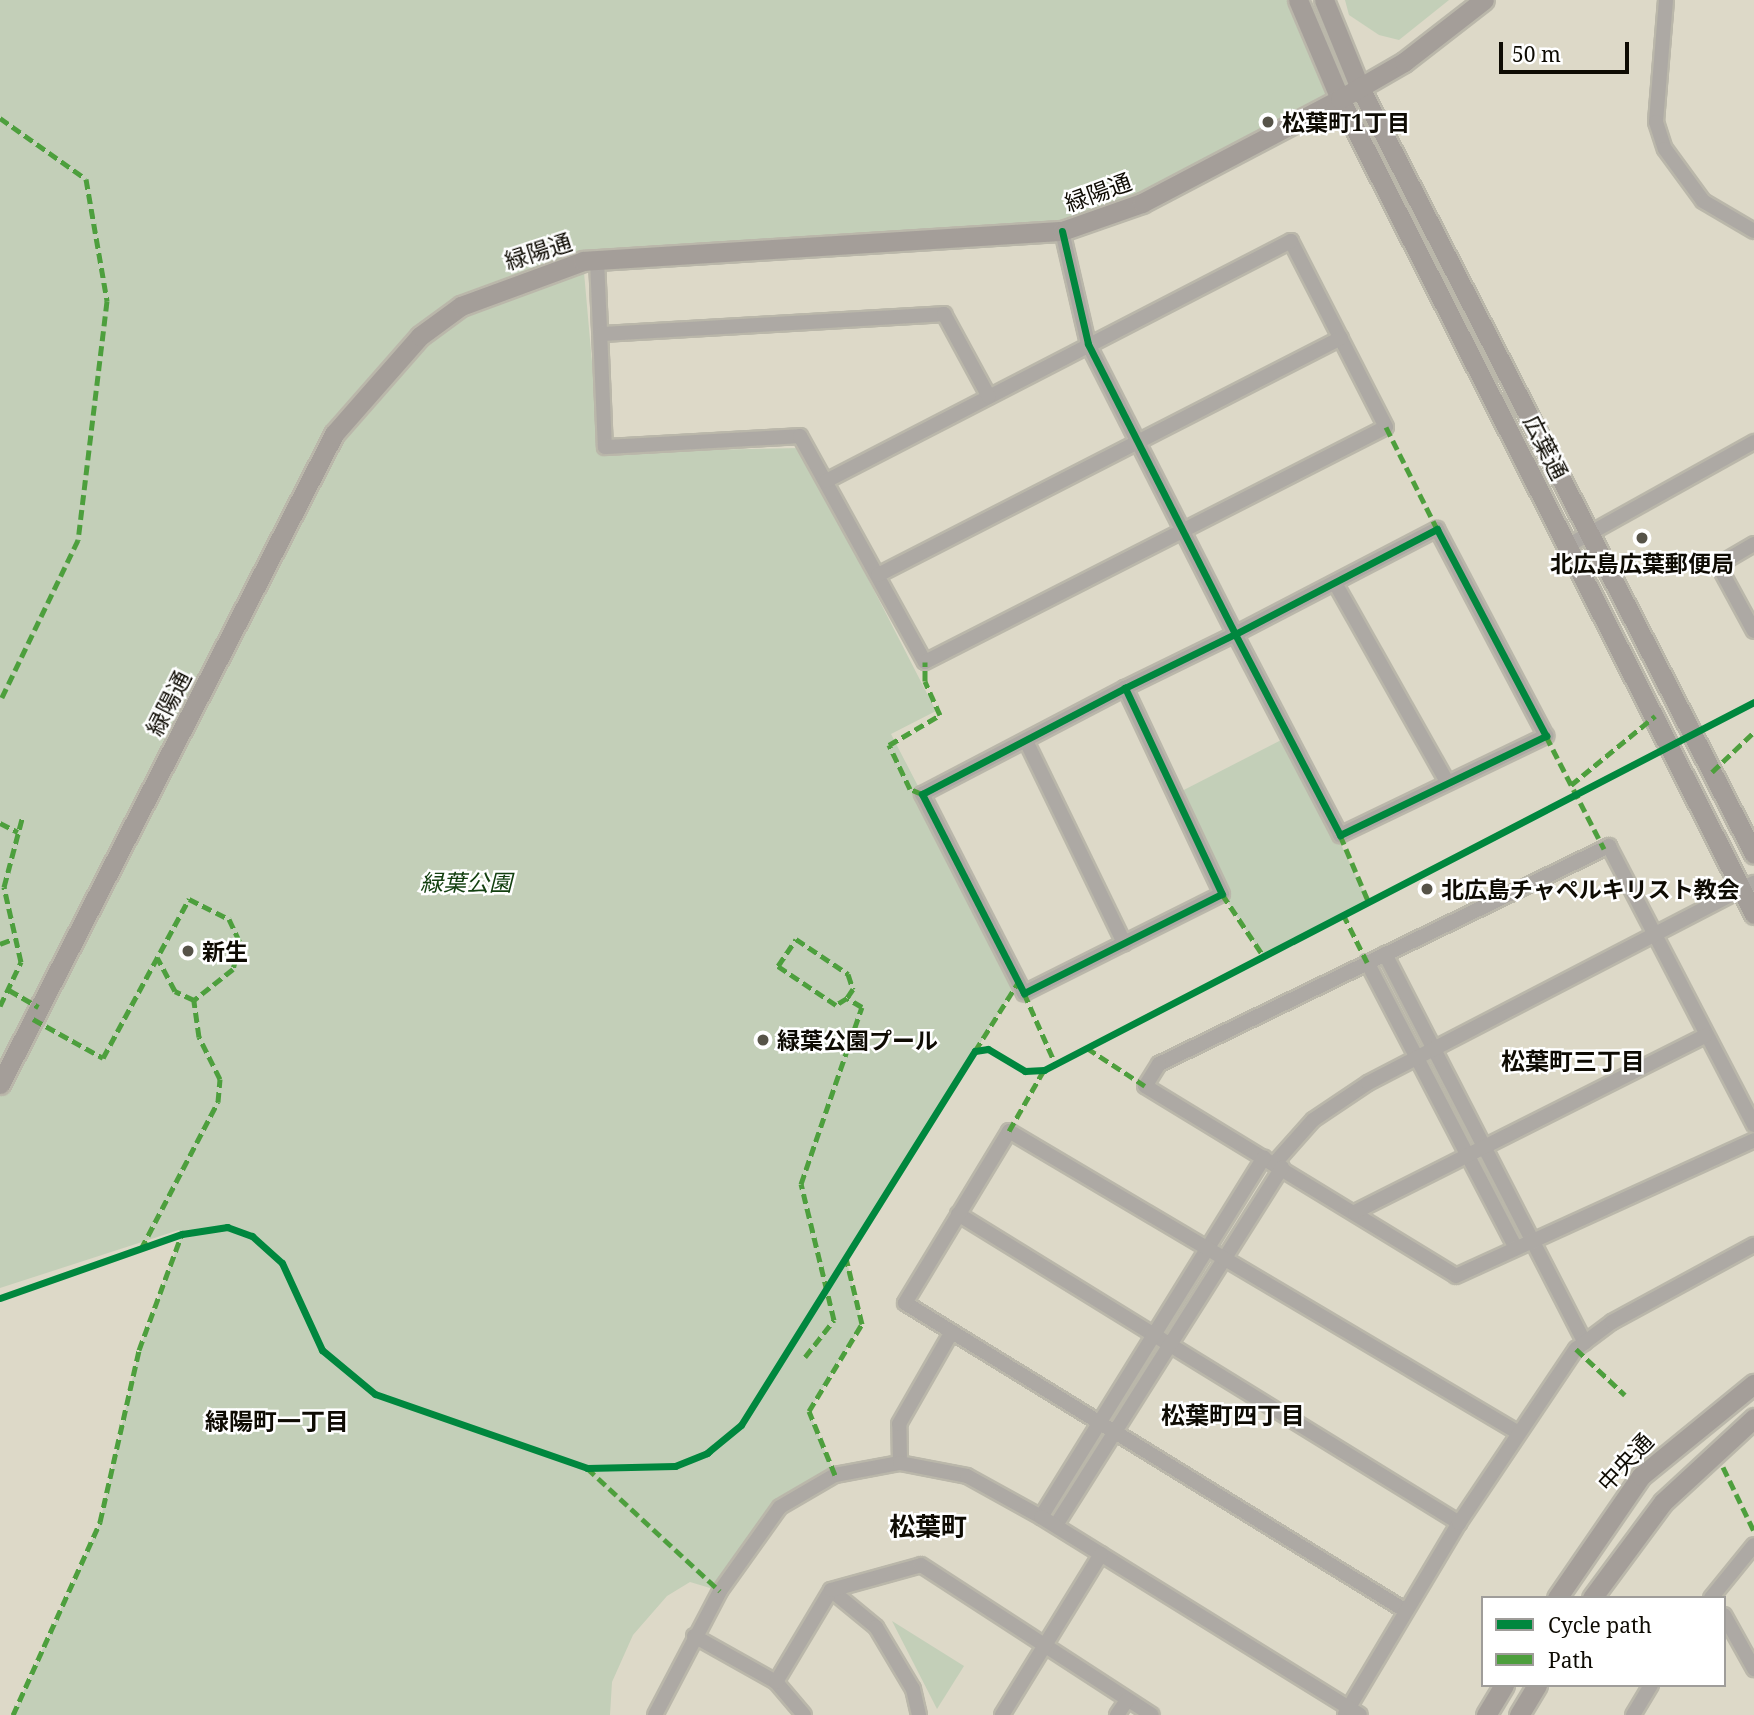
<!DOCTYPE html>
<meta charset="utf-8">
<style>
body{margin:0}
#map{position:relative;width:1754px;height:1715px;overflow:hidden;background:#ddd9c8;font-family:"Noto Serif","Noto Sans JP",serif}
div>[style]{position:absolute}
.green>*{inset:0;background:#c3cfb8}
.roads{filter:drop-shadow(2px 0 #bab7aa) drop-shadow(-2px 0 #bab7aa) drop-shadow(0 2px #bab7aa) drop-shadow(0 -2px #bab7aa)}
.street>*{height:14px;margin:-7px;padding:0 7px;transform-origin:7px;border-radius:7px;background:#ada9a4}
.secondary>*{height:19px;margin:-9.5px;padding:0 9.5px;transform-origin:9.5px;border-radius:9.5px;background:#a49e99}
.quiet>*{height:5px;margin-top:-2.5px;transform-origin:0;background:repeating-linear-gradient(90deg,#4d9f3d 0 10px,transparent 0 15px)}
.cycleway>*{height:7px;margin:-3.5px;padding:0 3.5px;transform-origin:3.5px;border-radius:3.5px;background:#00873e}
.dots>*{width:19px;height:19px;translate:-50% -50%;box-sizing:border-box;border:4px solid #fff;border-radius:50%}
span{translate:-50% -50%;white-space:nowrap;text-align:center;line-height:1.15;-webkit-text-stroke:5px #fff;paint-order:stroke}
.poi-label{font-size:23px;color:#0e0b03;font-weight:700}
.left{translate:0 -50%;text-align:left}
.street-label{font-size:23px;color:#0e0b03}
.park-label{font-size:23px;color:#134010;font-style:italic}
.neighbourhood-label{font-size:24px;color:#0e0b03;font-weight:700}
.quarter-label{font-size:26px;color:#0e0b03;font-weight:700}
.legend{position:absolute;left:1481px;top:1596px;width:245px;height:91px;box-sizing:border-box;background:#fff;border:2px solid #9f9d9a;margin:0;padding:9px 12px;list-style:none;font-size:21px;color:#0e0b03}
.legend li{display:flex;align-items:center;gap:14px;height:35px}
.legend b{width:35px;border:2px solid #9f9d9a}
.scale{position:absolute;left:1499px;top:42px;width:130px;height:32px;box-sizing:border-box;border:4px solid #0e0b03;border-top:0;padding-left:9px;font-size:21px;line-height:24px;white-space:nowrap;color:#0e0b03;-webkit-text-stroke:5px #fff;paint-order:stroke}
</style>
<div id="map">
<div class="green">
<i style="clip-path:polygon(0 0,1298px 0,1340px 99px,1062px 231px,583px 261px,600px 452px,801px 448px,936px 711px,891px 734px,1019px 981px,846px 1258px,862px 1324px,809px 1411px,835px 1475px,780px 1507px,720px 1591px,690px 1582px,667px 1596px,633px 1635px,612px 1682px,610px 1715px,13px 1715px,100px 1522px,139px 1350px,182px 1234px,179px 1230px,0 1288px)"></i>
<i style="clip-path:polygon(1345px 0,1449px 0,1399px 40px,1379px 35px,1349px 15px)"></i>
<i style="clip-path:polygon(1289px 736px,1369px 903px,1264px 957px,1222px 894px,1176px 794px)"></i>
<i style="clip-path:polygon(892px 1621px,964px 1666px,937px 1709px)"></i>
</div>
<div class="roads">
<div class="street">
<i style="left:1666px;top:0;width:122px;rotate:94.7deg"></i>
<i style="left:1656px;top:122px;width:28px;rotate:72deg"></i>
<i style="left:1665px;top:149px;width:64px;rotate:53.8deg"></i>
<i style="left:1703px;top:201px;width:59px;rotate:30.5deg"></i>
<i style="left:1062px;top:231px;width:116px;rotate:77deg"></i>
<i style="left:1088px;top:344px;width:325px;rotate:63.1deg"></i>
<i style="left:1235px;top:634px;width:227px;rotate:62.4deg"></i>
<i style="left:1340px;top:835px;width:229px;rotate:-25.7deg"></i>
<i style="left:1546px;top:736px;width:234px;rotate:-117.8deg"></i>
<i style="left:1437px;top:529px;width:228px;rotate:152.5deg"></i>
<i style="left:1235px;top:634px;width:123px;rotate:153.9deg"></i>
<i style="left:1125px;top:688px;width:229px;rotate:152.4deg"></i>
<i style="left:922px;top:794px;width:224px;rotate:62.9deg"></i>
<i style="left:1024px;top:993px;width:221px;rotate:-26.6deg"></i>
<i style="left:1222px;top:894px;width:228px;rotate:-115.2deg"></i>
<i style="left:597px;top:259px;width:188px;rotate:87.6deg"></i>
<i style="left:605px;top:447px;width:195px;rotate:-3.2deg"></i>
<i style="left:800px;top:436px;width:258px;rotate:61.1deg"></i>
<i style="left:925px;top:662px;width:517px;rotate:-27.01deg"></i>
<i style="left:1386px;top:427px;width:209px;rotate:-117.1deg"></i>
<i style="left:1291px;top:241px;width:523px;rotate:152.7deg"></i>
<i style="left:601px;top:334px;width:344px;rotate:-3.3deg"></i>
<i style="left:944px;top:314px;width:94px;rotate:61.5deg"></i>
<i style="left:1754px;top:544px;width:42px;rotate:149.7deg"></i>
<i style="left:1718px;top:565px;width:75px;rotate:61.4deg"></i>
<i style="left:1569px;top:545px;width:212px;rotate:-29.1deg"></i>
<i style="left:878px;top:575px;width:520px;rotate:-27.11deg"></i>
<i style="left:1335px;top:583px;width:228px;rotate:60.6deg"></i>
<i style="left:1026px;top:741px;width:225px;rotate:64.1deg"></i>
<i style="left:1385px;top:954px;width:437px;rotate:62.8deg"></i>
<i style="left:1367px;top:962px;width:322px;rotate:62.5deg"></i>
<i style="left:1754px;top:1125px;width:314px;rotate:-117.5deg"></i>
<i style="left:1609px;top:846px;width:500px;rotate:154.15deg"></i>
<i style="left:1159px;top:1064px;width:26px;rotate:122deg"></i>
<i style="left:1145px;top:1086px;width:364px;rotate:31.4deg"></i>
<i style="left:1456px;top:1276px;width:328px;rotate:-24.5deg"></i>
<i style="left:1274px;top:1164px;width:59px;rotate:-48.4deg"></i>
<i style="left:1313px;top:1120px;width:66px;rotate:-33.9deg"></i>
<i style="left:1368px;top:1083px;width:435px;rotate:-27.4deg"></i>
<i style="left:1355px;top:1212px;width:392px;rotate:-26.7deg"></i>
<i style="left:958px;top:1214px;width:589px;rotate:31.66deg"></i>
<i style="left:900px;top:1463px;width:39px;rotate:-91deg"></i>
<i style="left:899px;top:1424px;width:103px;rotate:-60.2deg"></i>
<i style="left:1041px;top:1517px;width:423px;rotate:-58.2deg"></i>
<i style="left:1056px;top:1525px;width:423px;rotate:-57.7deg"></i>
<i style="left:831px;top:1590px;width:58px;rotate:39.4deg"></i>
<i style="left:876px;top:1627px;width:72px;rotate:59.2deg"></i>
<i style="left:913px;top:1689px;width:27px;rotate:77deg"></i>
<i style="left:1711px;top:1598px;width:68px;rotate:-50.9deg"></i>
<i style="left:1406px;top:1611px;width:588px;rotate:-148.42deg"></i>
<i style="left:905px;top:1303px;width:201px;rotate:-58.8deg"></i>
<i style="left:1009px;top:1131px;width:590px;rotate:30.65deg"></i>
<i style="left:1724px;top:1615px;width:62px;rotate:60.9deg"></i>
<i style="left:694px;top:1636px;width:94px;rotate:29.3deg"></i>
<i style="left:776px;top:1682px;width:43px;rotate:49.7deg"></i>
<i style="left:776px;top:1682px;width:107px;rotate:-59.1deg"></i>
<i style="left:831px;top:1590px;width:93px;rotate:-15.5deg"></i>
<i style="left:921px;top:1565px;width:275px;rotate:33deg"></i>
<i style="left:1345px;top:1714px;width:222px;rotate:-59.2deg"></i>
<i style="left:1459px;top:1523px;width:210px;rotate:-56.1deg"></i>
<i style="left:1576px;top:1349px;width:45px;rotate:-36.9deg"></i>
<i style="left:1612px;top:1322px;width:162px;rotate:-28.5deg"></i>
<i style="left:655px;top:1715px;width:140px;rotate:-62.3deg"></i>
<i style="left:720px;top:1591px;width:103px;rotate:-54.5deg"></i>
<i style="left:780px;top:1507px;width:64px;rotate:-30.2deg"></i>
<i style="left:835px;top:1475px;width:66px;rotate:-10.5deg"></i>
<i style="left:900px;top:1463px;width:68px;rotate:11deg"></i>
<i style="left:967px;top:1476px;width:85px;rotate:29deg"></i>
<i style="left:1041px;top:1517px;width:375px;rotate:31.8deg"></i>
<i style="left:1002px;top:1715px;width:189px;rotate:-58.4deg"></i>
<i style="left:1117px;top:1715px;width:18px;rotate:-56deg"></i>
<i style="left:1633px;top:1715px;width:35px;rotate:-59deg"></i>
</div>
<div class="secondary">
<i style="left:1298px;top:0;width:108px;rotate:67deg"></i>
<i style="left:1340px;top:99px;width:914px;rotate:63.07deg"></i>
<i style="left:1324px;top:0;width:95px;rotate:67.8deg"></i>
<i style="left:1360px;top:88px;width:861px;rotate:62.78deg"></i>
<i style="left:0;top:1084px;width:731px;rotate:-62.8deg"></i>
<i style="left:334px;top:434px;width:130px;rotate:-48.7deg"></i>
<i style="left:420px;top:336px;width:51px;rotate:-36.2deg"></i>
<i style="left:461px;top:306px;width:130px;rotate:-20.2deg"></i>
<i style="left:583px;top:261px;width:480px;rotate:-3.6deg"></i>
<i style="left:1062px;top:231px;width:85px;rotate:-19.3deg"></i>
<i style="left:1142px;top:203px;width:224px;rotate:-27.7deg"></i>
<i style="left:1340px;top:99px;width:74px;rotate:-30deg"></i>
<i style="left:1404px;top:62px;width:101px;rotate:-37.8deg"></i>
<i style="left:1557px;top:1598px;width:148px;rotate:-55.5deg"></i>
<i style="left:1641px;top:1476px;width:146px;rotate:-39.2deg"></i>
<i style="left:1592px;top:1598px;width:119px;rotate:-53.5deg"></i>
<i style="left:1663px;top:1502px;width:124px;rotate:-42.7deg"></i>
<i style="left:1486px;top:1715px;width:35px;rotate:-59deg"></i>
<i style="left:1519px;top:1715px;width:35px;rotate:-59deg"></i>
</div>
</div>
<div class="quiet">
<i style="left:0;top:118px;width:105px;rotate:35.3deg"></i>
<i style="left:86px;top:179px;width:124px;rotate:80.2deg"></i>
<i style="left:107px;top:301px;width:241px;rotate:96.9deg"></i>
<i style="left:78px;top:540px;width:179px;rotate:115.8deg"></i>
<i style="left:1386px;top:427px;width:114px;rotate:63.4deg"></i>
<i style="left:1546px;top:736px;width:127px;rotate:62.8deg"></i>
<i style="left:1712px;top:772px;width:58px;rotate:-43.6deg"></i>
<i style="left:1571px;top:785px;width:109px;rotate:-39.4deg"></i>
<i style="left:922px;top:794px;width:13px;rotate:-157deg"></i>
<i style="left:910px;top:789px;width:49px;rotate:-115.5deg"></i>
<i style="left:889px;top:745px;width:59px;rotate:-30.5deg"></i>
<i style="left:940px;top:715px;width:37px;rotate:-114deg"></i>
<i style="left:925px;top:681px;width:19px;rotate:-90deg"></i>
<i style="left:0;top:823px;width:20px;rotate:27deg"></i>
<i style="left:1340px;top:835px;width:74px;rotate:66.9deg"></i>
<i style="left:1222px;top:894px;width:76px;rotate:56.3deg"></i>
<i style="left:1343px;top:914px;width:54px;rotate:63.4deg"></i>
<i style="left:0;top:944px;width:14px;rotate:-21deg"></i>
<i style="left:9px;top:990px;width:34px;rotate:30deg"></i>
<i style="left:1024px;top:993px;width:77px;rotate:66.1deg"></i>
<i style="left:0;top:1006px;width:49px;rotate:-64.5deg"></i>
<i style="left:21px;top:962px;width:77px;rotate:-102.8deg"></i>
<i style="left:4px;top:887px;width:74px;rotate:-75.2deg"></i>
<i style="left:33px;top:1019px;width:80px;rotate:29.1deg"></i>
<i style="left:103px;top:1058px;width:181px;rotate:-61.6deg"></i>
<i style="left:189px;top:899px;width:45px;rotate:26.6deg"></i>
<i style="left:229px;top:919px;width:26px;rotate:65deg"></i>
<i style="left:240px;top:943px;width:27px;rotate:105deg"></i>
<i style="left:233px;top:969px;width:50px;rotate:141.5deg"></i>
<i style="left:1087px;top:1048px;width:69px;rotate:33.2deg"></i>
<i style="left:975px;top:1051px;width:83px;rotate:-57.8deg"></i>
<i style="left:1009px;top:1131px;width:70px;rotate:-60.2deg"></i>
<i style="left:141px;top:1249px;width:166px;rotate:-62.4deg"></i>
<i style="left:218px;top:1102px;width:23px;rotate:-85deg"></i>
<i style="left:220px;top:1079px;width:47px;rotate:-116.6deg"></i>
<i style="left:199px;top:1037px;width:37px;rotate:-98deg"></i>
<i style="left:194px;top:1000px;width:21px;rotate:-155deg"></i>
<i style="left:175px;top:991px;width:38px;rotate:-118deg"></i>
<i style="left:1576px;top:1349px;width:67px;rotate:43.2deg"></i>
<i style="left:805px;top:1357px;width:47px;rotate:-51.9deg"></i>
<i style="left:834px;top:1320px;width:140px;rotate:-103.6deg"></i>
<i style="left:801px;top:1184px;width:187px;rotate:-71deg"></i>
<i style="left:862px;top:1007px;width:17px;rotate:-149deg"></i>
<i style="left:847px;top:998px;width:13px;rotate:148deg"></i>
<i style="left:836px;top:1005px;width:70px;rotate:-146.1deg"></i>
<i style="left:778px;top:966px;width:32px;rotate:-56deg"></i>
<i style="left:796px;top:939px;width:63px;rotate:33.9deg"></i>
<i style="left:848px;top:974px;width:16px;rotate:72deg"></i>
<i style="left:853px;top:989px;width:11px;rotate:124deg"></i>
<i style="left:1723px;top:1467px;width:71px;rotate:64.2deg"></i>
<i style="left:587px;top:1468px;width:181px;rotate:42.8deg"></i>
<i style="left:835px;top:1475px;width:69px;rotate:-112.1deg"></i>
<i style="left:809px;top:1411px;width:102px;rotate:-58.7deg"></i>
<i style="left:862px;top:1324px;width:68px;rotate:-103.6deg"></i>
<i style="left:13px;top:1715px;width:212px;rotate:-65.7deg"></i>
<i style="left:100px;top:1522px;width:176px;rotate:-77.2deg"></i>
<i style="left:139px;top:1350px;width:124px;rotate:-69.7deg"></i>
</div>
<div class="cycleway">
<i style="left:1062px;top:231px;width:116px;rotate:77deg"></i>
<i style="left:1088px;top:344px;width:325px;rotate:63.1deg"></i>
<i style="left:1235px;top:634px;width:227px;rotate:62.4deg"></i>
<i style="left:1340px;top:835px;width:229px;rotate:-25.7deg"></i>
<i style="left:1546px;top:736px;width:234px;rotate:-117.8deg"></i>
<i style="left:1437px;top:529px;width:228px;rotate:152.5deg"></i>
<i style="left:1235px;top:634px;width:123px;rotate:153.9deg"></i>
<i style="left:1125px;top:688px;width:229px;rotate:152.4deg"></i>
<i style="left:922px;top:794px;width:224px;rotate:62.9deg"></i>
<i style="left:1024px;top:993px;width:221px;rotate:-26.6deg"></i>
<i style="left:1222px;top:894px;width:228px;rotate:-115.2deg"></i>
<i style="left:0;top:1298px;width:193px;rotate:-19.4deg"></i>
<i style="left:182px;top:1234px;width:46px;rotate:-8.8deg"></i>
<i style="left:227px;top:1227px;width:27px;rotate:20deg"></i>
<i style="left:252px;top:1236px;width:40px;rotate:42deg"></i>
<i style="left:282px;top:1263px;width:96px;rotate:65.3deg"></i>
<i style="left:322px;top:1350px;width:69px;rotate:39.7deg"></i>
<i style="left:375px;top:1394px;width:225px;rotate:19.2deg"></i>
<i style="left:587px;top:1468px;width:88px;rotate:-1.3deg"></i>
<i style="left:675px;top:1466px;width:35px;rotate:-22deg"></i>
<i style="left:707px;top:1453px;width:44px;rotate:-39.5deg"></i>
<i style="left:741px;top:1425px;width:441px;rotate:-58deg"></i>
<i style="left:975px;top:1051px;width:13px;rotate:-9deg"></i>
<i style="left:988px;top:1049px;width:43px;rotate:30.7deg"></i>
<i style="left:1025px;top:1071px;width:19px;rotate:-3deg"></i>
<i style="left:1044px;top:1070px;width:800px;rotate:-27.4deg"></i>
</div>
<div class="dots">
<i style="left:1268px;top:122px;background:#565348"></i>
<i style="left:1642px;top:538px;background:#565348"></i>
<i style="left:1427px;top:889px;background:#565348"></i>
<i style="left:188px;top:951px;background:#565348"></i>
<i style="left:763px;top:1040px;background:#565348"></i>
</div>
<div class="poi-label">
<span class="left" style="left:1282px;top:122px">松葉町1丁目</span>
<span style="left:1642px;top:563px">北広島広葉郵便局</span>
<span class="left" style="left:1441px;top:889px">北広島チャペルキリスト教会</span>
<span class="left" style="left:202px;top:951px">新生</span>
<span class="left" style="left:777px;top:1040px">緑葉公園プール</span>
</div>
<div class="street-label">
<span style="left:1098px;top:192px;rotate:-20deg">緑陽通</span>
<span style="left:538px;top:251px;rotate:-18deg">緑陽通</span>
<span style="left:1546px;top:447px;rotate:63deg">広葉通</span>
<span style="left:168px;top:703px;rotate:-63deg">緑陽通</span>
<span style="left:1625px;top:1462px;rotate:-47deg">中央通</span>
</div>
<div class="park-label">
<span style="left:466px;top:882px">緑葉公園</span>
</div>
<div class="neighbourhood-label">
<span style="left:1573px;top:1061px">松葉町三丁目</span>
<span style="left:1233px;top:1415px">松葉町四丁目</span>
<span style="left:277px;top:1421px">緑陽町一丁目</span>
</div>
<div class="quarter-label">
<span style="left:928px;top:1527px">松葉町</span>
</div>
<ul class="legend">
<li><b style="height:9px;background:#00873e"></b>Cycle path</li>
<li><b style="height:9px;background:#4d9f3d"></b>Path</li>
</ul>
<div class="scale">50 m</div>
</div>
